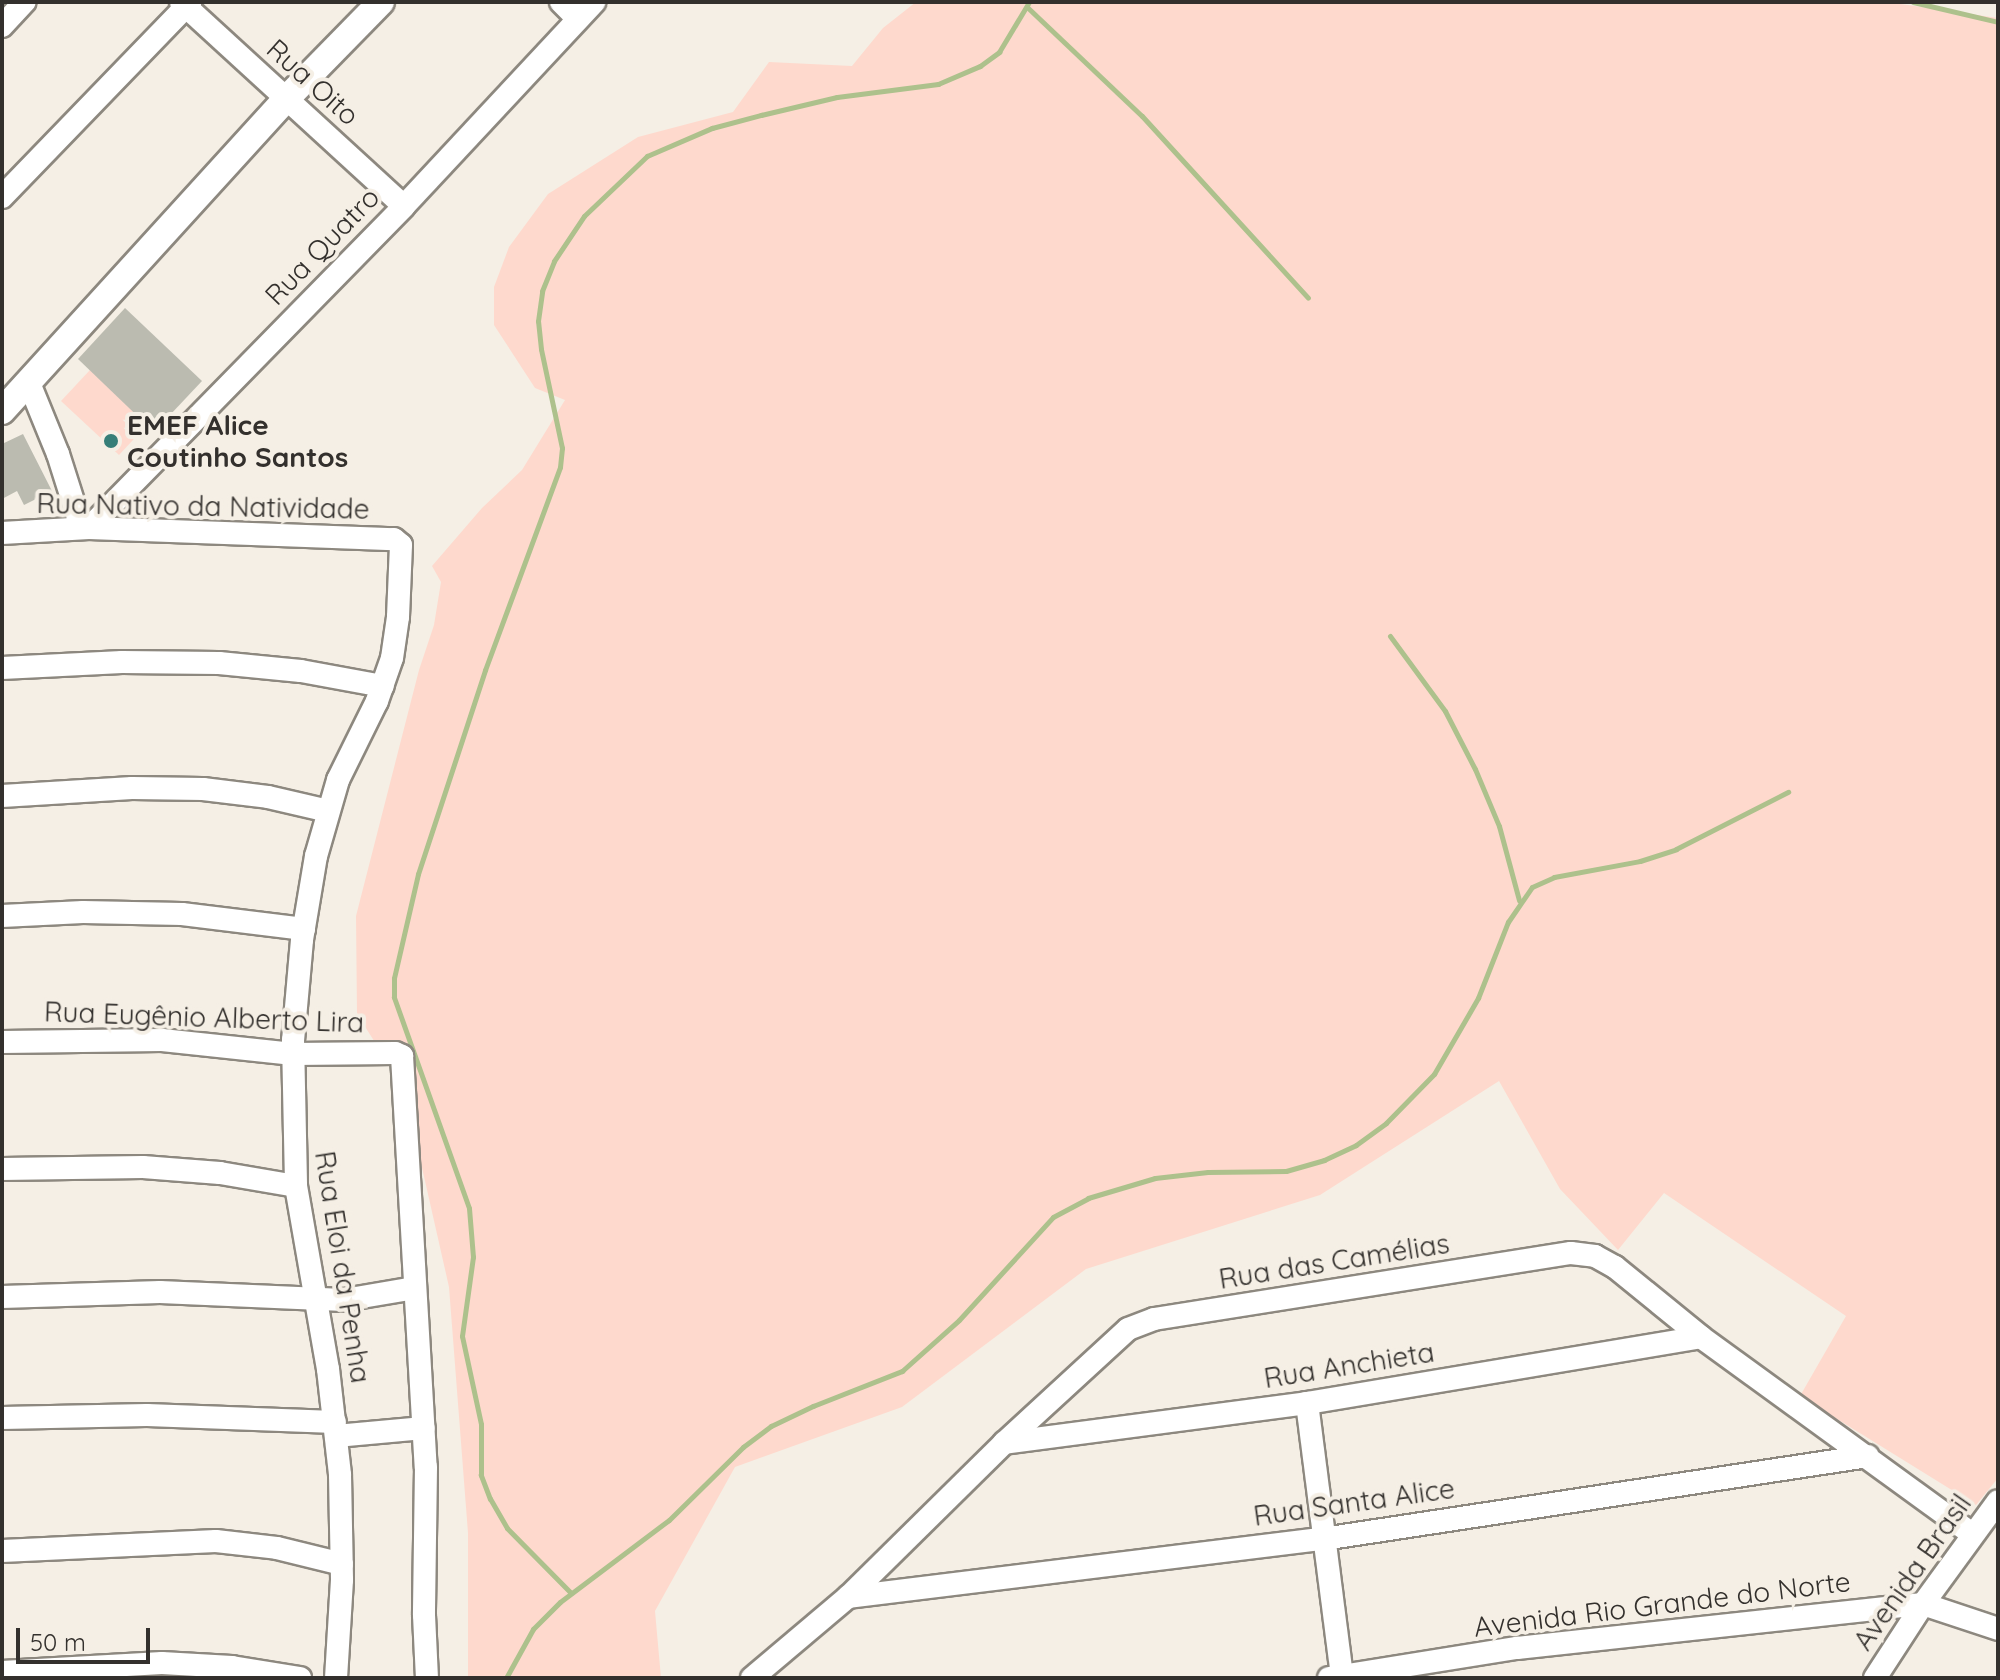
<!DOCTYPE html>
<meta charset="utf-8">
<style>
body{margin:0}
#map{position:relative;width:2000px;height:1680px;overflow:hidden;background:#f5efe5;font-family:Quicksand,sans-serif}
div>[style]{position:absolute}
.green>*{inset:0;background:#fed9cd}
.stream>*{height:5px;margin:-2.5px;padding:0 2.5px;transform-origin:2.5px;border-radius:2.5px;background:#adc18c}
.building>*{inset:0;background:#bbbbb0}
.roads{filter:drop-shadow(2px 0 #8d887f) drop-shadow(-2px 0 #8d887f) drop-shadow(0 2px #8d887f) drop-shadow(0 -2px #8d887f)}
.minor>*{height:22px;margin:-11px;padding:0 11px;transform-origin:11px;border-radius:11px;background:#fff}
.tertiary>*{height:26px;margin:-13px;padding:0 13px;transform-origin:13px;border-radius:13px;background:#fff}
.dots>*{width:22px;height:22px;translate:-50% -50%;box-sizing:border-box;border:4px solid #f5efe5;border-radius:50%}
span{translate:-50% -50%;white-space:nowrap;text-align:center;line-height:1.15;-webkit-text-stroke:8px #f5efe5;paint-order:stroke}
.street-label{font-size:28px;color:#33302d}
.poi-label{font-size:28px;color:#33302d;font-weight:700}
.left{translate:0 -50%;text-align:left}
.frame{position:absolute;inset:0;border:4px solid #33302d;pointer-events:none}
.scale{position:absolute;left:16px;top:1628px;width:134px;height:36px;box-sizing:border-box;border:4px solid #33302d;border-top:0;padding-left:10px;font-size:24px;line-height:28px;white-space:nowrap;color:#33302d;-webkit-text-stroke:6px #f5efe5;paint-order:stroke}
</style>
<div id="map">
<div class="green">
<i style="clip-path:polygon(916px 2px,1887px 2px,1998px 18px,1998px 1478px,1976px 1505px,1800px 1396px,1846px 1316px,1664px 1193px,1618px 1250px,1560px 1189px,1499px 1081px,1320px 1195px,1086px 1269px,902px 1407px,735px 1467px,655px 1611px,661px 1678px,468px 1678px,468px 1533px,449px 1287px,404px 1088px,357px 1014px,356px 916px,419px 670px,434px 625px,441px 582px,432px 566px,482px 508px,522px 470px,565px 400px,535px 388px,494px 325px,494px 287px,509px 247px,548px 194px,638px 137px,733px 112px,769px 62px,852px 66px,883px 28px)"></i>
<i style="clip-path:polygon(90px 370px,147px 425px,119px 455px,61px 401px)"></i>
</div>
<div class="stream">
<i style="left:1913px;top:2px;width:87px;rotate:13.2deg"></i>
<i style="left:1027px;top:7px;width:158px;rotate:43.5deg"></i>
<i style="left:1142px;top:116px;width:246px;rotate:47.6deg"></i>
<i style="left:1390px;top:636px;width:93px;rotate:53.7deg"></i>
<i style="left:1445px;top:711px;width:65px;rotate:62.7deg"></i>
<i style="left:1475px;top:769px;width:62px;rotate:67.2deg"></i>
<i style="left:1499px;top:826px;width:77px;rotate:74.9deg"></i>
<i style="left:571px;top:1593px;width:91px;rotate:-134.6deg"></i>
<i style="left:507px;top:1528px;width:34px;rotate:-120deg"></i>
<i style="left:490px;top:1499px;width:26px;rotate:-111deg"></i>
<i style="left:481px;top:1475px;width:51px;rotate:-90deg"></i>
<i style="left:481px;top:1424px;width:90px;rotate:-102.2deg"></i>
<i style="left:462px;top:1336px;width:80px;rotate:-82.1deg"></i>
<i style="left:473px;top:1257px;width:49px;rotate:-94.7deg"></i>
<i style="left:469px;top:1208px;width:224px;rotate:-109.6deg"></i>
<i style="left:394px;top:997px;width:19px;rotate:-90deg"></i>
<i style="left:394px;top:978px;width:107px;rotate:-77deg"></i>
<i style="left:418px;top:874px;width:215px;rotate:-71.8deg"></i>
<i style="left:485px;top:670px;width:216px;rotate:-69.7deg"></i>
<i style="left:560px;top:467px;width:19px;rotate:-84deg"></i>
<i style="left:562px;top:448px;width:101px;rotate:-102deg"></i>
<i style="left:541px;top:349px;width:28px;rotate:-96deg"></i>
<i style="left:538px;top:321px;width:30px;rotate:-82deg"></i>
<i style="left:542px;top:291px;width:32px;rotate:-68deg"></i>
<i style="left:554px;top:261px;width:54px;rotate:-56.3deg"></i>
<i style="left:584px;top:216px;width:87px;rotate:-43.6deg"></i>
<i style="left:647px;top:156px;width:71px;rotate:-23.3deg"></i>
<i style="left:712px;top:128px;width:51px;rotate:-14.9deg"></i>
<i style="left:761px;top:115px;width:78px;rotate:-13.3deg"></i>
<i style="left:837px;top:97px;width:102px;rotate:-7.3deg"></i>
<i style="left:938px;top:84px;width:46px;rotate:-23.2deg"></i>
<i style="left:980px;top:66px;width:24px;rotate:-36deg"></i>
<i style="left:999px;top:52px;width:58px;rotate:-59deg"></i>
<i style="left:506px;top:1678px;width:56px;rotate:-61.1deg"></i>
<i style="left:533px;top:1629px;width:38px;rotate:-45deg"></i>
<i style="left:560px;top:1602px;width:136px;rotate:-37deg"></i>
<i style="left:669px;top:1520px;width:104px;rotate:-44.6deg"></i>
<i style="left:743px;top:1447px;width:35px;rotate:-37deg"></i>
<i style="left:771px;top:1426px;width:47px;rotate:-25.5deg"></i>
<i style="left:813px;top:1406px;width:96px;rotate:-21.5deg"></i>
<i style="left:902px;top:1371px;width:76px;rotate:-41.8deg"></i>
<i style="left:959px;top:1320px;width:139px;rotate:-47.6deg"></i>
<i style="left:1053px;top:1217px;width:40px;rotate:-28deg"></i>
<i style="left:1088px;top:1198px;width:70px;rotate:-16.6deg"></i>
<i style="left:1155px;top:1178px;width:53px;rotate:-6.5deg"></i>
<i style="left:1208px;top:1172px;width:78px;rotate:-0.7deg"></i>
<i style="left:1286px;top:1171px;width:40px;rotate:-16deg"></i>
<i style="left:1324px;top:1160px;width:35px;rotate:-25deg"></i>
<i style="left:1356px;top:1145px;width:37px;rotate:-36deg"></i>
<i style="left:1386px;top:1123px;width:69px;rotate:-45.6deg"></i>
<i style="left:1434px;top:1074px;width:88px;rotate:-59.9deg"></i>
<i style="left:1478px;top:998px;width:82px;rotate:-68.5deg"></i>
<i style="left:1508px;top:922px;width:42px;rotate:-55.6deg"></i>
<i style="left:1532px;top:887px;width:24px;rotate:-24deg"></i>
<i style="left:1554px;top:877px;width:87px;rotate:-10.5deg"></i>
<i style="left:1640px;top:861px;width:38px;rotate:-18deg"></i>
<i style="left:1676px;top:849px;width:126px;rotate:-27deg"></i>
</div>
<div class="building">
<i style="clip-path:polygon(125px 308px,202px 381px,154px 432px,78px 359px)"></i>
<i style="clip-path:polygon(23px 434px,52px 491px,24px 505px,17px 491px,2px 499px,2px 444px)"></i>
</div>
<div class="roads">
<div class="minor">
<i style="left:181px;top:2px;width:302px;rotate:42.5deg"></i>
<i style="left:561px;top:2px;width:24px;rotate:45deg"></i>
<i style="left:2px;top:26px;width:33px;rotate:-47deg"></i>
<i style="left:2px;top:197px;width:271px;rotate:-46deg"></i>
<i style="left:29px;top:383px;width:77px;rotate:67.8deg"></i>
<i style="left:58px;top:454px;width:66px;rotate:72.4deg"></i>
<i style="left:78px;top:517px;width:11px;rotate:100deg"></i>
<i style="left:89px;top:528px;width:450px;rotate:-45.6deg"></i>
<i style="left:404px;top:206px;width:279px;rotate:-47deg"></i>
<i style="left:2px;top:533px;width:87px;rotate:-3.3deg"></i>
<i style="left:89px;top:528px;width:305px;rotate:2.1deg"></i>
<i style="left:394px;top:539px;width:9px;rotate:41deg"></i>
<i style="left:401px;top:545px;width:72px;rotate:92.4deg"></i>
<i style="left:398px;top:617px;width:41px;rotate:98.3deg"></i>
<i style="left:392px;top:658px;width:46px;rotate:109.2deg"></i>
<i style="left:377px;top:701px;width:88px;rotate:116.3deg"></i>
<i style="left:338px;top:780px;width:79px;rotate:106.1deg"></i>
<i style="left:316px;top:856px;width:85px;rotate:99.5deg"></i>
<i style="left:302px;top:940px;width:100px;rotate:95.1deg"></i>
<i style="left:293px;top:1040px;width:146px;rotate:88.8deg"></i>
<i style="left:296px;top:1186px;width:186px;rotate:80.1deg"></i>
<i style="left:328px;top:1369px;width:107px;rotate:83.5deg"></i>
<i style="left:340px;top:1475px;width:105px;rotate:88.9deg"></i>
<i style="left:342px;top:1580px;width:98px;rotate:93.5deg"></i>
<i style="left:2px;top:668px;width:120px;rotate:-2.9deg"></i>
<i style="left:122px;top:662px;width:97px;rotate:0.6deg"></i>
<i style="left:219px;top:663px;width:82px;rotate:5.6deg"></i>
<i style="left:301px;top:671px;width:83px;rotate:10.4deg"></i>
<i style="left:2px;top:796px;width:130px;rotate:-3.5deg"></i>
<i style="left:132px;top:788px;width:71px;rotate:0.8deg"></i>
<i style="left:203px;top:789px;width:65px;rotate:7deg"></i>
<i style="left:268px;top:797px;width:62px;rotate:13.1deg"></i>
<i style="left:2px;top:916px;width:81px;rotate:-2.8deg"></i>
<i style="left:83px;top:912px;width:99px;rotate:1.2deg"></i>
<i style="left:182px;top:914px;width:123px;rotate:7deg"></i>
<i style="left:2px;top:1042px;width:160px;rotate:-0.7deg"></i>
<i style="left:162px;top:1040px;width:132px;rotate:6.1deg"></i>
<i style="left:293px;top:1054px;width:102px;rotate:-0.6deg"></i>
<i style="left:395px;top:1053px;width:8px;rotate:23deg"></i>
<i style="left:402px;top:1056px;width:412px;rotate:86.7deg"></i>
<i style="left:426px;top:1467px;width:148px;rotate:90.8deg"></i>
<i style="left:424px;top:1615px;width:63px;rotate:87.3deg"></i>
<i style="left:2px;top:1169px;width:141px;rotate:-0.8deg"></i>
<i style="left:143px;top:1167px;width:77px;rotate:4.5deg"></i>
<i style="left:220px;top:1173px;width:77px;rotate:9.7deg"></i>
<i style="left:2px;top:1297px;width:158px;rotate:-1.8deg"></i>
<i style="left:160px;top:1292px;width:184px;rotate:2.5deg"></i>
<i style="left:344px;top:1300px;width:71px;rotate:-9.7deg"></i>
<i style="left:1307px;top:1403px;width:275px;rotate:82.7deg"></i>
<i style="left:2px;top:1418px;width:145px;rotate:-1.2deg"></i>
<i style="left:147px;top:1415px;width:188px;rotate:2.1deg"></i>
<i style="left:336px;top:1436px;width:88px;rotate:-5.2deg"></i>
<i style="left:1004px;top:1443px;width:306px;rotate:-7.5deg"></i>
<i style="left:1307px;top:1403px;width:399px;rotate:-9.5deg"></i>
<i style="left:2px;top:1551px;width:214px;rotate:-2.7deg"></i>
<i style="left:216px;top:1541px;width:61px;rotate:6.5deg"></i>
<i style="left:277px;top:1548px;width:67px;rotate:13.8deg"></i>
<i style="left:848px;top:1597px;width:479px;rotate:-7deg"></i>
<i style="left:1323px;top:1539px;width:551px;rotate:-8.66deg"></i>
<i style="left:2px;top:1672px;width:160px;rotate:-3.2deg"></i>
<i style="left:162px;top:1663px;width:70px;rotate:3.3deg"></i>
<i style="left:232px;top:1667px;width:69px;rotate:9.2deg"></i>
<i style="left:752px;top:1678px;width:126px;rotate:-40.2deg"></i>
<i style="left:848px;top:1597px;width:219px;rotate:-44.6deg"></i>
<i style="left:1004px;top:1443px;width:168px;rotate:-42.6deg"></i>
<i style="left:1128px;top:1329px;width:28px;rotate:-21deg"></i>
<i style="left:1154px;top:1319px;width:422px;rotate:-9deg"></i>
<i style="left:1571px;top:1253px;width:24px;rotate:7deg"></i>
<i style="left:1595px;top:1256px;width:23px;rotate:29deg"></i>
<i style="left:1615px;top:1267px;width:111px;rotate:39.1deg"></i>
<i style="left:1701px;top:1337px;width:335px;rotate:36deg"></i>
<i style="left:1329px;top:1678px;width:190px;rotate:-9.1deg"></i>
<i style="left:1517px;top:1648px;width:408px;rotate:-6.2deg"></i>
<i style="left:1923px;top:1604px;width:79px;rotate:18.4deg"></i>
<i style="left:1875px;top:1678px;width:88px;rotate:-57deg"></i>
<i style="left:1923px;top:1604px;width:127px;rotate:-53.9deg"></i>
</div>
<div class="tertiary">
<i style="left:2px;top:411px;width:423px;rotate:-47.7deg"></i>
<i style="left:287px;top:98px;width:134px;rotate:-45.6deg"></i>
</div>
</div>
<div class="dots">
<i style="left:111px;top:441px;background:#367e78"></i>
</div>
<div class="street-label">
<span style="left:313px;top:82px;rotate:42deg">Rua Oito</span>
<span style="left:322px;top:246px;rotate:-46deg">Rua Quatro</span>
<span style="left:203px;top:506px;rotate:1deg">Rua Nativo da Natividade</span>
<span style="left:204px;top:1017px;rotate:2deg">Rua Eugênio Alberto Lira</span>
<span style="left:1334px;top:1261px;rotate:-9deg">Rua das Camélias</span>
<span style="left:343px;top:1267px;rotate:81deg">Rua Eloi da Penha</span>
<span style="left:1349px;top:1365px;rotate:-9deg">Rua Anchieta</span>
<span style="left:1354px;top:1502px;rotate:-8deg">Rua Santa Alice</span>
<span style="left:1912px;top:1572px;rotate:-55deg">Avenida Brasil</span>
<span style="left:1662px;top:1604px;rotate:-7deg">Avenida Rio Grande do Norte</span>
</div>
<div class="poi-label">
<span class="left" style="left:127px;top:441px">EMEF Alice<br>Coutinho Santos</span>
</div>
<div class="frame"></div>
<div class="scale">50 m</div>
</div>
